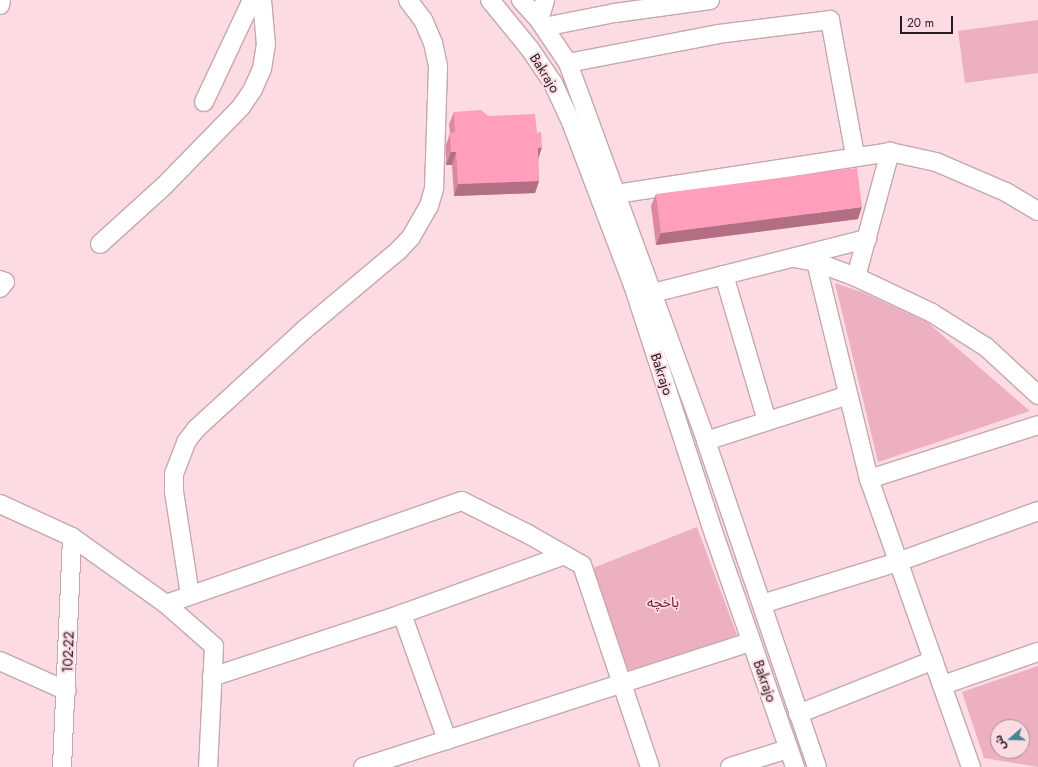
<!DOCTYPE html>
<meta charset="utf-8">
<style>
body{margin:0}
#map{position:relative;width:1038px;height:767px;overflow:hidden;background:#fcdbe3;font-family:Jost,"Noto Sans Arabic",sans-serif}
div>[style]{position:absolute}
.green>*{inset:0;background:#edb0c0}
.roads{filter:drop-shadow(1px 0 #c5a7ae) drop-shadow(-1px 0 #c5a7ae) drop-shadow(0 1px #c5a7ae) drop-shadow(0 -1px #c5a7ae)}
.minor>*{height:18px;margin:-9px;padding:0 9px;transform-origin:9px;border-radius:9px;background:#fff}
.wall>*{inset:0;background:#db89a1}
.shaded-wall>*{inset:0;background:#b26f83}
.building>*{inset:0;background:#ff9fbb}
span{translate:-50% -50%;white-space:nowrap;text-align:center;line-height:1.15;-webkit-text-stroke:4px #fcdbe3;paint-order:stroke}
.street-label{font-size:14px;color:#261b1e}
.park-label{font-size:14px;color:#6b1839}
.north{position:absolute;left:990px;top:719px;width:40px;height:40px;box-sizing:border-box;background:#fcdbe3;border:1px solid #a68e94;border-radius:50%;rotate:250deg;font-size:11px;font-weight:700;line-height:16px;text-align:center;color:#261b1e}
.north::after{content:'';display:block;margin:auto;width:14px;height:18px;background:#428794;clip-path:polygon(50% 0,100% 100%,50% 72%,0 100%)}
.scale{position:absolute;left:900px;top:16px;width:53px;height:18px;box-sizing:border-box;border:2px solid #261b1e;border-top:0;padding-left:5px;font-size:12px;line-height:14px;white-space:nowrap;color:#261b1e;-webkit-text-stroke:3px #fcdbe3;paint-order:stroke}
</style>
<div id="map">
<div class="green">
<i style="clip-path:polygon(1038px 20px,1038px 73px,965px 83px,958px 31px)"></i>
<i style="clip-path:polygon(835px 283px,864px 293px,927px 322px,1030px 411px,878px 462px)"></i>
<i style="clip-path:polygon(697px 527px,737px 635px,628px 676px,593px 568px)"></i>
<i style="clip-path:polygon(evenodd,1038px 666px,1038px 767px,984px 758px,962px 692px,1038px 666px,998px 727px,1022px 727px,1022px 751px,998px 751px,998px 727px)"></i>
</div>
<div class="roads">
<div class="minor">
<i style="left:490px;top:0;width:63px;rotate:50.8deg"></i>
<i style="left:530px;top:49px;width:41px;rotate:55.9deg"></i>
<i style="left:553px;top:83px;width:43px;rotate:65.2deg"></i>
<i style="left:571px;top:122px;width:174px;rotate:69.2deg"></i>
<i style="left:633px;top:285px;width:265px;rotate:72deg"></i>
<i style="left:715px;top:537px;width:244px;rotate:70.8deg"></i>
<i style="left:521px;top:0;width:27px;rotate:48deg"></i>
<i style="left:539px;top:20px;width:52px;rotate:56deg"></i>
<i style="left:568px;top:63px;width:402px;rotate:69.9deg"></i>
<i style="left:706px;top:441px;width:344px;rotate:71.2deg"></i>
<i style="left:0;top:5px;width:5px;rotate:-79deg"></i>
<i style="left:539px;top:20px;width:21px;rotate:-73deg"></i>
<i style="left:544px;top:27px;width:72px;rotate:-11.2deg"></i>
<i style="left:615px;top:13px;width:96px;rotate:-7.8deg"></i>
<i style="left:568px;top:63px;width:153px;rotate:-10.9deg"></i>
<i style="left:718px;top:34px;width:113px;rotate:-7.1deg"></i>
<i style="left:830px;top:20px;width:137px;rotate:79.5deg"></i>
<i style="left:204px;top:102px;width:113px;rotate:-64.8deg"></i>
<i style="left:616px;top:194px;width:277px;rotate:-8.7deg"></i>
<i style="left:890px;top:152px;width:47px;rotate:12.3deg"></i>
<i style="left:936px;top:162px;width:76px;rotate:23.2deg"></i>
<i style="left:1006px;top:192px;width:37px;rotate:31deg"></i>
<i style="left:100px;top:244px;width:86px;rotate:-42.2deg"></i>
<i style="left:164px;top:186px;width:110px;rotate:-45.7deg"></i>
<i style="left:241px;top:107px;width:22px;rotate:-56deg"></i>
<i style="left:253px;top:89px;width:22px;rotate:-66deg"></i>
<i style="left:262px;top:69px;width:24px;rotate:-81deg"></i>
<i style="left:266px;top:45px;width:45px;rotate:-95.1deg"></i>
<i style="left:794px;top:258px;width:22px;rotate:10deg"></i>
<i style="left:816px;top:262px;width:43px;rotate:20.6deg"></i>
<i style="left:856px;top:277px;width:84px;rotate:25.3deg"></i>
<i style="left:932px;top:313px;width:64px;rotate:32.2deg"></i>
<i style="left:986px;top:347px;width:71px;rotate:42.7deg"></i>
<i style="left:816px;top:262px;width:223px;rotate:76.3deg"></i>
<i style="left:869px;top:479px;width:306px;rotate:70.5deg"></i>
<i style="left:724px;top:275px;width:152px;rotate:73.6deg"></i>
<i style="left:856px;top:277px;width:130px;rotate:-74.8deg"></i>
<i style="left:0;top:280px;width:5px;rotate:22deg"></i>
<i style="left:5px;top:282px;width:8px;rotate:130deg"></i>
<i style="left:653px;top:293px;width:221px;rotate:-14.2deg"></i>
<i style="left:706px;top:441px;width:149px;rotate:-17.9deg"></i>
<i style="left:869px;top:479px;width:177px;rotate:-17.7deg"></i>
<i style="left:0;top:504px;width:79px;rotate:24.6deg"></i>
<i style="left:72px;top:537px;width:115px;rotate:35.5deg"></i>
<i style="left:166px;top:604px;width:64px;rotate:41.2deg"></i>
<i style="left:214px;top:646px;width:121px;rotate:92.8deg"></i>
<i style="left:190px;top:595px;width:104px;rotate:-98.8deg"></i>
<i style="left:174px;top:492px;width:18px;rotate:-90deg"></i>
<i style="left:174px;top:474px;width:34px;rotate:-69deg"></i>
<i style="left:186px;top:442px;width:18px;rotate:-52deg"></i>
<i style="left:197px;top:428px;width:147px;rotate:-42.5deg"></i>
<i style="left:305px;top:329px;width:123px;rotate:-40deg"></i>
<i style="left:399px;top:250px;width:18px;rotate:-47deg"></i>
<i style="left:411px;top:237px;width:36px;rotate:-60deg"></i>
<i style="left:429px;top:206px;width:19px;rotate:-74deg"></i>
<i style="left:434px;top:188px;width:122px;rotate:-88.1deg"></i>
<i style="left:438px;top:66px;width:24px;rotate:-102deg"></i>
<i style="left:433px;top:43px;width:25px;rotate:-113deg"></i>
<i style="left:423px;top:20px;width:25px;rotate:-127deg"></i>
<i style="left:166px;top:604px;width:313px;rotate:-19.2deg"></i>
<i style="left:462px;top:501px;width:74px;rotate:26.6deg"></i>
<i style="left:528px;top:534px;width:62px;rotate:29.9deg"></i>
<i style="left:582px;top:565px;width:213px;rotate:71.4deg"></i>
<i style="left:762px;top:604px;width:142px;rotate:-17.2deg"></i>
<i style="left:898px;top:562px;width:149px;rotate:-20deg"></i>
<i style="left:402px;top:614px;width:134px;rotate:70.3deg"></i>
<i style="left:0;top:661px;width:73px;rotate:24.1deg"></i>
<i style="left:212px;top:677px;width:200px;rotate:-18.3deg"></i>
<i style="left:402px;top:614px;width:173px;rotate:-19.9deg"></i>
<i style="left:943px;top:685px;width:101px;rotate:-19.2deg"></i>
<i style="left:798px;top:714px;width:146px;rotate:-21.7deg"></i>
<i style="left:62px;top:767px;width:230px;rotate:-87.5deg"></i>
<i style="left:363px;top:767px;width:408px;rotate:-17.9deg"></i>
<i style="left:730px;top:767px;width:61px;rotate:-17.2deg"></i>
</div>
</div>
<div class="wall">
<i style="clip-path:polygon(454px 112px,538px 159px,539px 181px,535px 193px,454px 196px,452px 165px,446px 165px,446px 145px,450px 133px,449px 124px)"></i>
<i style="clip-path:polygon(656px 194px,858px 219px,656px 245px,651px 206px)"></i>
</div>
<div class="shaded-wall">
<i style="clip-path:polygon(542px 147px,538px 160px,538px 148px)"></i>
<i style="clip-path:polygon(451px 152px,456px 152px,452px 165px,446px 165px)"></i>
<i style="clip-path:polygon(539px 181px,535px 193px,454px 196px,458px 184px)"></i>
<i style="clip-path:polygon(862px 207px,858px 219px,656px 245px,661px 233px)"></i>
</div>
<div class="building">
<i style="clip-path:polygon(481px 110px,488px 116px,535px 114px,537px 133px,541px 132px,542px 147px,538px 148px,539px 181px,458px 184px,456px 152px,451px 152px,450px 133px,455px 132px,454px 112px)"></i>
<i style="clip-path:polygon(857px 168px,862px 207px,661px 233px,656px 194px)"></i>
</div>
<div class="street-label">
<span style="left:545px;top:73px;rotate:58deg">Bakrajo</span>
<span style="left:662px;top:374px;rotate:72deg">Bakrajo</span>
<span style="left:68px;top:652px;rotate:-88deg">102-22</span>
<span style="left:765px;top:681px;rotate:71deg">Bakrajo</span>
</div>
<div class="park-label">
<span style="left:663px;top:602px">باخچە</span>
</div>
<div class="north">ش</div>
<div class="scale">20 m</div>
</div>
